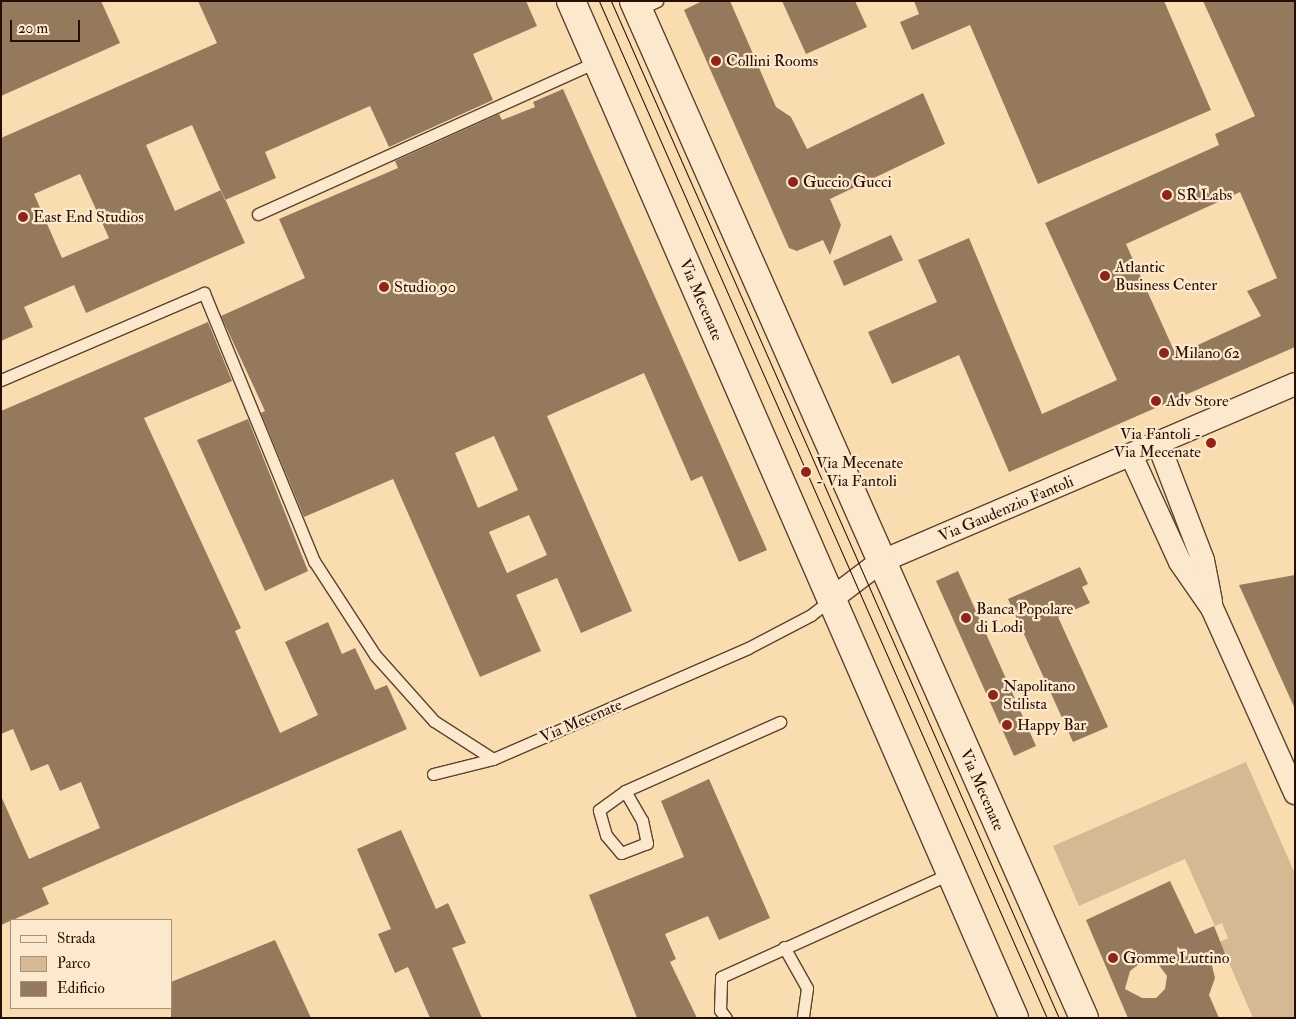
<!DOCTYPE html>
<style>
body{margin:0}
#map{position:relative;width:1296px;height:1019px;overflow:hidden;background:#fadcb1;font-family:"IM FELL Double Pica",serif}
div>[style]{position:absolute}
.green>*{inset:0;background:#d6b993}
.building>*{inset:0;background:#95795d}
.roads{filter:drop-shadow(1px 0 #5c422e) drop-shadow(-1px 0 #5c422e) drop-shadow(0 1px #5c422e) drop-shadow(0 -1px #5c422e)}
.service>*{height:11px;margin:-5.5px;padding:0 5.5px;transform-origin:5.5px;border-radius:5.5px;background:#fce8cc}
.minor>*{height:22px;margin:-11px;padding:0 11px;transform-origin:11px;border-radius:11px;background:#fce8cc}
.secondary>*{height:28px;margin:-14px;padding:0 14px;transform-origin:14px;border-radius:14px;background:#fce8cc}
.tram>*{height:1px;margin:-0.5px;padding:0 0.5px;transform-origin:0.5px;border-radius:0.5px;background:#270e03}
.dots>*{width:14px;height:14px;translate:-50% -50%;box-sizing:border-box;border:2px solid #fce8cc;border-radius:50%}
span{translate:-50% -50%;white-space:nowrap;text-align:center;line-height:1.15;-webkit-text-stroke:4.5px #fce8cc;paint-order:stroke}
.poi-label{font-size:16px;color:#270e03}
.left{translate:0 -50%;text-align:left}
.right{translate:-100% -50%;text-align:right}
.street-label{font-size:16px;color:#270e03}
.frame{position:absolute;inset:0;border:2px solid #270e03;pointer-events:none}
.legend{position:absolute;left:10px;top:919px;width:162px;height:90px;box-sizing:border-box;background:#fce8cc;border:1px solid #a7917c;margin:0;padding:6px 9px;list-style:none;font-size:15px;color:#270e03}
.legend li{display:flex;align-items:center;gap:10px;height:25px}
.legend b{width:25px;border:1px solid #a7917c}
.scale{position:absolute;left:10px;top:20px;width:70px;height:22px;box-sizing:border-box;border:2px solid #270e03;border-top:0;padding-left:6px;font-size:15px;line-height:18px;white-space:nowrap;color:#270e03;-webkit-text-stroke:4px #fce8cc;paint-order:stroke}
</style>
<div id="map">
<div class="green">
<i style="clip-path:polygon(1246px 762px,1295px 874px,1295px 1018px,1253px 1018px,1220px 942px,1228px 938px,1222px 923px,1215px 926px,1185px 859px,1079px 906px,1053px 846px)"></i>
</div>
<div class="building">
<i style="clip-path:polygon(1px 1px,101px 1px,120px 43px,1px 96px)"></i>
<i style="clip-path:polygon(evenodd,198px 1px,526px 1px,537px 26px,473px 54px,493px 100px,389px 147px,370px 106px,265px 152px,276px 178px,225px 200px,192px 125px,146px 145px,175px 211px,221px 190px,245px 243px,86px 313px,74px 285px,24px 307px,33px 327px,1px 341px,1px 138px,217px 43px,198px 1px,80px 174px,109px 238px,62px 258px,34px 194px,80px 174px)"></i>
<i style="clip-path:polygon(702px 1px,730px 1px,776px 107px,791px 117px,807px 149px,923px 93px,945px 144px,830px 199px,841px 225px,830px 255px,823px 240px,797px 251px,789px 248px,684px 10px)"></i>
<i style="clip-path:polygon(782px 1px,855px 1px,867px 27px,806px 54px)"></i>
<i style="clip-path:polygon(914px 1px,1164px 1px,1211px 110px,1038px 184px,970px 25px,912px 50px,900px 22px,919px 14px)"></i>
<i style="clip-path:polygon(evenodd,1203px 1px,1295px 1px,1295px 347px,1009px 472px,959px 355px,892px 384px,868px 332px,937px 302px,918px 260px,969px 238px,1042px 414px,1117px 380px,1045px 223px,1219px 145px,1215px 134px,1255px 116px,1203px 1px,1240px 192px,1277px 278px,1247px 291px,1261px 316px,1176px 355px,1126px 244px,1240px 192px)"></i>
<i style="clip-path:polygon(evenodd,563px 89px,767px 550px,739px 562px,702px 476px,691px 481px,644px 373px,547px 416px,632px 611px,581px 633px,557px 578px,516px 595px,541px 651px,480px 677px,393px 479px,304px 517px,261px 413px,265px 411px,221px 316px,305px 278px,279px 219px,398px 168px,395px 161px,499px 114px,502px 120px,535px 107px,533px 102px,563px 89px,494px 436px,518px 490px,478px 508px,455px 453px,494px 436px,563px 89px,529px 515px,547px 555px,507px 573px,489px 532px,529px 515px)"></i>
<i style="clip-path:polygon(891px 235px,903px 260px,844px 286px,833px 261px)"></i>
<i style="clip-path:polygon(208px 322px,232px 381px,144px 418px,241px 628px,235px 631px,280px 733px,318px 715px,285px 642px,328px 622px,342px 654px,355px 648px,375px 690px,387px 685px,407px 729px,42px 888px,49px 904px,1px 925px,1px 796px,29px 859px,100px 828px,81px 782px,60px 791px,48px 764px,31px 771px,13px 729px,1px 734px,1px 411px)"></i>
<i style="clip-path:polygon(248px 419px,308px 571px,265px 591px,197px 440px)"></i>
<i style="clip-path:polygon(1080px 567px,1088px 584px,1082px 587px,1090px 603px,1058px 617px,1108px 727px,1073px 742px,1008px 599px)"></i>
<i style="clip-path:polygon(958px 571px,1036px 746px,1014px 756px,936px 581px)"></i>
<i style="clip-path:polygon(1295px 575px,1295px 709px,1239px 585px)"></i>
<i style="clip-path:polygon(709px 779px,770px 918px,719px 940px,708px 916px,665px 934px,676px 959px,670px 962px,697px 1018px,637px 1018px,589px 895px,684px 857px,661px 801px)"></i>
<i style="clip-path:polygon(401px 830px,436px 909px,448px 903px,466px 943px,452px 948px,482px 1018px,430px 1018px,408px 967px,395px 973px,378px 934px,391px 929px,357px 849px)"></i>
<i style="clip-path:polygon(evenodd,1170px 881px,1195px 934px,1214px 926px,1226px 956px,1211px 962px,1215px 978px,1209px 995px,1219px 1018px,1128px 1018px,1086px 920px,1170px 881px,1144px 960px,1156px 961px,1167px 976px,1165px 989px,1156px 998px,1142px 998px,1125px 989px,1130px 971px,1144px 960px)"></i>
<i style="clip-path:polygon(275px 940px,311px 1018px,171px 1018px,171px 982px)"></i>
</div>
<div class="roads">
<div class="service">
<i style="left:638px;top:10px;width:21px;rotate:-25deg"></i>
<i style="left:258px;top:214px;width:373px;rotate:-24.2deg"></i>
<i style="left:1px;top:380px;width:221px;rotate:-23.2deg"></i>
<i style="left:204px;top:293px;width:290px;rotate:67.7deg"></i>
<i style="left:314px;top:561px;width:112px;rotate:57deg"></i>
<i style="left:375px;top:655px;width:89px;rotate:48.2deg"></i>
<i style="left:434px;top:721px;width:70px;rotate:32.8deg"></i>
<i style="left:433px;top:774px;width:62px;rotate:-14deg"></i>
<i style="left:493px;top:759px;width:278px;rotate:-23.5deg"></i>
<i style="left:748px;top:648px;width:71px;rotate:-27.6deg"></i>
<i style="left:811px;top:615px;width:24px;rotate:-38deg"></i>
<i style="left:625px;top:791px;width:34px;rotate:60deg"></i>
<i style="left:642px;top:820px;width:24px;rotate:78deg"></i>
<i style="left:647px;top:843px;width:28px;rotate:159deg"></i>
<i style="left:621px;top:853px;width:23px;rotate:-130deg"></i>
<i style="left:606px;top:835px;width:26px;rotate:-106deg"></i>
<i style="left:599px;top:810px;width:32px;rotate:-36deg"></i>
<i style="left:625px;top:791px;width:170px;rotate:-24deg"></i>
<i style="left:784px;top:947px;width:47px;rotate:60.7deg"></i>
<i style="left:807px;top:988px;width:30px;rotate:98deg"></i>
<i style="left:726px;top:1018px;width:10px;rotate:-127deg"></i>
<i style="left:720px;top:1010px;width:33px;rotate:-88deg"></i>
<i style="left:721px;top:977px;width:250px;rotate:-24.3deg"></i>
</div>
<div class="minor">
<i style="left:1158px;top:443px;width:125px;rotate:69deg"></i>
<i style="left:1203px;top:560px;width:42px;rotate:79deg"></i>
<i style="left:1131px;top:455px;width:118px;rotate:65.4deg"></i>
<i style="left:1180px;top:562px;width:56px;rotate:55.2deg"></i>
<i style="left:1212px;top:608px;width:203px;rotate:65.8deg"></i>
<i style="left:830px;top:600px;width:63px;rotate:-37.2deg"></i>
<i style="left:880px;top:562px;width:452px;rotate:-23.2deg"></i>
</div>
<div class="secondary">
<i style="left:571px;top:1px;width:1109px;rotate:66.46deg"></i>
<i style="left:634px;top:1px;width:1112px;rotate:66.13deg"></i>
</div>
</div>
<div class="tram">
<i style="left:599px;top:1px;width:1111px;rotate:66.23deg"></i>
<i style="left:611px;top:1px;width:1111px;rotate:66.23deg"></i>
</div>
<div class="dots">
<i style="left:716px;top:61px;background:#8f2418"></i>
<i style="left:793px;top:182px;background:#8f2418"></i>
<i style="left:1167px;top:195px;background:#8f2418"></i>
<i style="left:23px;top:217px;background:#8f2418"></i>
<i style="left:1105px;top:276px;background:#8f2418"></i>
<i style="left:384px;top:287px;background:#8f2418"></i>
<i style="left:1164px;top:353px;background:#8f2418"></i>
<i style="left:1156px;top:401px;background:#8f2418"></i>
<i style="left:1211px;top:443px;background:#8f2418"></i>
<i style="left:806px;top:472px;background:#8f2418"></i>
<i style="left:966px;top:618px;background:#8f2418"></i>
<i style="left:993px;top:695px;background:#8f2418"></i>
<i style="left:1007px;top:725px;background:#8f2418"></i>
<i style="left:1113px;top:958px;background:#8f2418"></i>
</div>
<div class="poi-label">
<span class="left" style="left:726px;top:61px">Collini Rooms</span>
<span class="left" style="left:803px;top:182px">Guccio Gucci</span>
<span class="left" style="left:1177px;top:195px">SR Labs</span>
<span class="left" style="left:33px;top:217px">East End Studios</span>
<span class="left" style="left:1115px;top:276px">Atlantic<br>Business Center</span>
<span class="left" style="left:394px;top:287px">Studio 90</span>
<span class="left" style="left:1174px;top:353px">Milano 62</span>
<span class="left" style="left:1166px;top:401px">Adv Store</span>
<span class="right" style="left:1201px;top:443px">Via Fantoli -<br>Via Mecenate</span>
<span class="left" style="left:816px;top:472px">Via Mecenate<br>- Via Fantoli</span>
<span class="left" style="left:976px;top:618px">Banca Popolare<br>di Lodi</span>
<span class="left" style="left:1003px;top:695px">Napolitano<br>Stilista</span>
<span class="left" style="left:1017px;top:725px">Happy Bar</span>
<span class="left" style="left:1123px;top:958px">Gomme Luttino</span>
</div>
<div class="street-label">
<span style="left:701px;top:300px;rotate:67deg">Via Mecenate</span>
<span style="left:1006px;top:509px;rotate:-23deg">Via Gaudenzio Fantoli</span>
<span style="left:581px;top:721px;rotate:-23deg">Via Mecenate</span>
<span style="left:982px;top:790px;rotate:66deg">Via Mecenate</span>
</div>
<div class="frame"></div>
<ul class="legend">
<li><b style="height:6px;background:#fce8cc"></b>Strada</li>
<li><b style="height:14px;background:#d6b993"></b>Parco</li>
<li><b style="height:14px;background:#95795d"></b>Edificio</li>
</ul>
<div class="scale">20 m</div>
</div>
